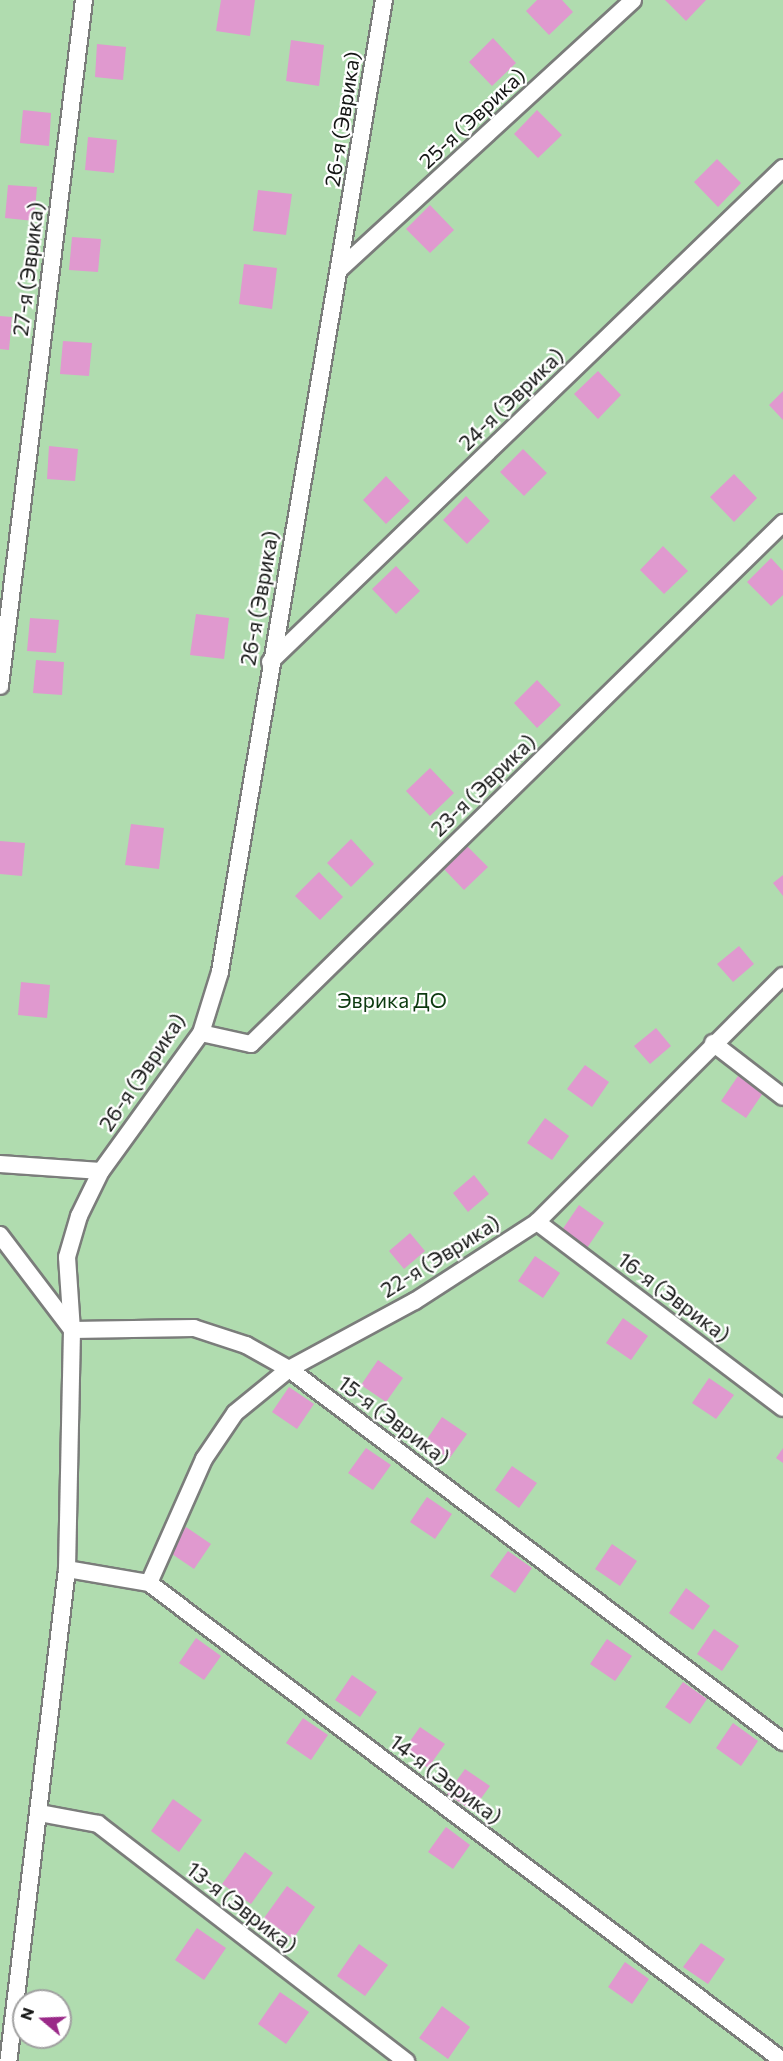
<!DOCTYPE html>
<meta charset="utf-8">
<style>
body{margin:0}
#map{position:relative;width:783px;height:2061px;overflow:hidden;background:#edefed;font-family:Commissioner,sans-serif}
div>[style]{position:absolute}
.green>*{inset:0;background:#b0dcaf}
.building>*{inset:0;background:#e099cf}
.roads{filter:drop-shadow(2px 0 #7b7d7b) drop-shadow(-2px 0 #7b7d7b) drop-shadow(0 2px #7b7d7b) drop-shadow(0 -2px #7b7d7b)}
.service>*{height:16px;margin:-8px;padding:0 8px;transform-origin:8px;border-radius:8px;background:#fff}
span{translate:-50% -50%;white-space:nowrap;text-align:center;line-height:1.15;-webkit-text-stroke:4.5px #fff;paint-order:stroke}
.street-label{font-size:21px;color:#141514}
.park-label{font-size:21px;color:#0d3a10}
.north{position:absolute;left:12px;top:1989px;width:60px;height:60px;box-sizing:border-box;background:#fff;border:2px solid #a1a1a1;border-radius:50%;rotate:289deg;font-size:16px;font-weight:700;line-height:24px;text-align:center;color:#141514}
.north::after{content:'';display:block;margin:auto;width:21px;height:27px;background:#9a2988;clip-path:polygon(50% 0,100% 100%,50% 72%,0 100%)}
</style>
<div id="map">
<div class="green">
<i style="clip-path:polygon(evenodd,0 0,783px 0,783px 2061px,0 2061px,0 0,24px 2001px,60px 2001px,60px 2037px,24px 2037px,24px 2001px)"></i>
</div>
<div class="building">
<i style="clip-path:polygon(221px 0,255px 0,250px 36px,216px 31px)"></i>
<i style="clip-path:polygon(537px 0,562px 0,573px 12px,549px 35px,526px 11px)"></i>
<i style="clip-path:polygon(665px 0,706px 0,686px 21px)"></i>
<i style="clip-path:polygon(493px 38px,516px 63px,492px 86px,469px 62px)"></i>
<i style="clip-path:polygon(291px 40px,324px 45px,319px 86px,286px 81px)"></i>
<i style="clip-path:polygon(97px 44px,126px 47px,123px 80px,95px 77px)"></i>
<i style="clip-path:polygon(23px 110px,51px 113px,49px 146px,20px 143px)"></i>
<i style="clip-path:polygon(537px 110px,562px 135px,538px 158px,514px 134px)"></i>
<i style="clip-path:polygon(88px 137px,117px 140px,114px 173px,85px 170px)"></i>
<i style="clip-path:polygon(717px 159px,741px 183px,718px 207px,694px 182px)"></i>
<i style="clip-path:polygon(8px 185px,37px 187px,34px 221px,5px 218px)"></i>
<i style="clip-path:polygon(258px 190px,292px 194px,286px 235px,253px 231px)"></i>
<i style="clip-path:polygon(430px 205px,454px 230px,430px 253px,406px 229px)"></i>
<i style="clip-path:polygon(72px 237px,101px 239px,98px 272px,69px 270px)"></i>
<i style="clip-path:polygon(244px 264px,277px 268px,272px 309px,239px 304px)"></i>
<i style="clip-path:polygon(0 316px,12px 317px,9px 350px,0 349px)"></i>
<i style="clip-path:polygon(63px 341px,92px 343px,89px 376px,60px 374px)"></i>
<i style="clip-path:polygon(598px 371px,621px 395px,598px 419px,574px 394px)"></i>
<i style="clip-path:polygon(783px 391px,783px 420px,769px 405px)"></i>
<i style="clip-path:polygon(49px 446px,78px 449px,75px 481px,47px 479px)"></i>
<i style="clip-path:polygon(523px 449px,547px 473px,524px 496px,500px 472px)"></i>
<i style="clip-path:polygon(734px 474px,757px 498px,734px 522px,710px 497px)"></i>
<i style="clip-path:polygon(386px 476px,410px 501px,386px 524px,363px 500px)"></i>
<i style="clip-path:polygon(466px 496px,490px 521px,467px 544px,443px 520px)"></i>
<i style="clip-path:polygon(663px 546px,688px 571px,664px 594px,640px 570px)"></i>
<i style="clip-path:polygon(771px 558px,783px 571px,783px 595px,771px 606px,747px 582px)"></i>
<i style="clip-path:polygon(396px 566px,420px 591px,396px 614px,372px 589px)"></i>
<i style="clip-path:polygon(196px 614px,229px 618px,224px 659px,190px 655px)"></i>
<i style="clip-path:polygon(30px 618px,59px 620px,56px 653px,27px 651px)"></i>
<i style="clip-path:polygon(36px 660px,64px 662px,62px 695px,33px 693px)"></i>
<i style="clip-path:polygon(537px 680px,561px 705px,537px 728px,514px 703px)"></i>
<i style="clip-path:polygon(430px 768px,454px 793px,430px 816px,406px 791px)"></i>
<i style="clip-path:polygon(131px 824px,164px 828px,159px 869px,125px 865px)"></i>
<i style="clip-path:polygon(351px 839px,374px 864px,351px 887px,327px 863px)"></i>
<i style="clip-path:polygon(0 841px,25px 843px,22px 876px,0 874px)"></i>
<i style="clip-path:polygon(464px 843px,488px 867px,464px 890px,441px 866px)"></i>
<i style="clip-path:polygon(319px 872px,343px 897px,320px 920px,295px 896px)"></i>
<i style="clip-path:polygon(783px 875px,783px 896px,773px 883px)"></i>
<i style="clip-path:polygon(739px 946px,754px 964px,733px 982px,717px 964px)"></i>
<i style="clip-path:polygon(21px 982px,50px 985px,47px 1018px,18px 1015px)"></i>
<i style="clip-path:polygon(656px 1028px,671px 1046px,650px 1064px,634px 1046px)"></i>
<i style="clip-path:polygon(585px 1065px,609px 1082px,592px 1107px,567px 1089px)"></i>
<i style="clip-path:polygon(738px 1076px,763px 1093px,746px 1118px,721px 1101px)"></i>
<i style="clip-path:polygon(545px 1118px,569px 1136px,552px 1160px,527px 1143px)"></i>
<i style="clip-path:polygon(474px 1175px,489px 1194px,468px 1212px,453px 1193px)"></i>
<i style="clip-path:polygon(579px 1205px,604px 1223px,587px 1248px,562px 1230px)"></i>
<i style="clip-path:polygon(410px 1233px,425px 1251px,404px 1269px,389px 1251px)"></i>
<i style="clip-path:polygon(535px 1256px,560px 1273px,543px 1298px,518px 1281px)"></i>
<i style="clip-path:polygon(623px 1318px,648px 1336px,631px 1360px,606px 1343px)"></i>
<i style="clip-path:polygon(378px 1360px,403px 1378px,386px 1402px,361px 1385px)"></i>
<i style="clip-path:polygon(709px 1378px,734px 1395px,716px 1419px,692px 1403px)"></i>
<i style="clip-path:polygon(289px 1387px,314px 1404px,297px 1429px,272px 1412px)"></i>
<i style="clip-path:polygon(442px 1417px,467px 1434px,449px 1459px,425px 1442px)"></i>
<i style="clip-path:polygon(366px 1448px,391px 1465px,373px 1490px,348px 1473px)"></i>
<i style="clip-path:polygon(783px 1448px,783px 1463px,776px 1458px)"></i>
<i style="clip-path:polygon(512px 1466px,537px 1483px,519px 1508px,495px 1490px)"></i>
<i style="clip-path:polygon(427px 1497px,452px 1514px,435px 1539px,410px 1522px)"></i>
<i style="clip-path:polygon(186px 1527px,211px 1544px,194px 1569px,169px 1552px)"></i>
<i style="clip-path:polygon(612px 1544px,637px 1561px,620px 1586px,595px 1569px)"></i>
<i style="clip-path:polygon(508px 1551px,532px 1568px,515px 1593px,490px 1576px)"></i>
<i style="clip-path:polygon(686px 1588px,710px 1606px,693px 1630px,669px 1613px)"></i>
<i style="clip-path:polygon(714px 1629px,739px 1646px,722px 1671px,697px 1654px)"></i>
<i style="clip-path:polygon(196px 1638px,221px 1656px,204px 1680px,179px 1663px)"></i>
<i style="clip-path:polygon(607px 1639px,632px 1656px,615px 1681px,590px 1664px)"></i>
<i style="clip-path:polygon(352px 1675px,377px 1692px,360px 1717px,335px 1700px)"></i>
<i style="clip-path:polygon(683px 1682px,707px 1699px,690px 1724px,665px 1707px)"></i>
<i style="clip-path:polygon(303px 1718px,328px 1735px,311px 1760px,286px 1743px)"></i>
<i style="clip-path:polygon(733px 1723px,758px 1741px,741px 1766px,716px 1748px)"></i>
<i style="clip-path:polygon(420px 1727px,445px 1744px,428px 1768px,403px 1751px)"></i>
<i style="clip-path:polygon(465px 1769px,490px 1786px,472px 1811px,447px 1794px)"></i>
<i style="clip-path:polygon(173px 1799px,202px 1820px,179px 1852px,151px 1831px)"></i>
<i style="clip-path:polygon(446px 1827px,470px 1845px,453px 1869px,428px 1852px)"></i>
<i style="clip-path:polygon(245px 1852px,273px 1873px,251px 1904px,222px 1884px)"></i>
<i style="clip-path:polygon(287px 1886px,315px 1907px,293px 1939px,264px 1918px)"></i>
<i style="clip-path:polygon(197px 1928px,226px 1948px,204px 1980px,175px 1960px)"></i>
<i style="clip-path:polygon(701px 1943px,725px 1959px,708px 1984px,683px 1967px)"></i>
<i style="clip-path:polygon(359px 1944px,388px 1965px,365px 1996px,337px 1976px)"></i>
<i style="clip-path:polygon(625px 1962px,649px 1979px,632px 2004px,608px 1987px)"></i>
<i style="clip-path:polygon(280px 1992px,309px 2012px,286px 2044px,258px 2024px)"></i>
<i style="clip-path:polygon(442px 2006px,470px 2027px,448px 2059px,419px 2038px)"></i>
</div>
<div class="roads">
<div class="service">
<i style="left:384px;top:0;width:986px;rotate:99.58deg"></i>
<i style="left:220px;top:972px;width:64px;rotate:107.3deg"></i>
<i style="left:201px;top:1033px;width:170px;rotate:125.9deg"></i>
<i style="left:101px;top:1171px;width:50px;rotate:116.1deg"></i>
<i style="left:79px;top:1216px;width:43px;rotate:106.3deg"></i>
<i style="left:67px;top:1257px;width:73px;rotate:86.1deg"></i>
<i style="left:72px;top:1330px;width:122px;rotate:-0.9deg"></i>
<i style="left:194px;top:1328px;width:55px;rotate:18.1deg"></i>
<i style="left:246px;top:1345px;width:49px;rotate:29.2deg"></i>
<i style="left:289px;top:1369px;width:619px;rotate:37.06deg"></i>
<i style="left:341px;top:268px;width:396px;rotate:-42.5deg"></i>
<i style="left:270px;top:662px;width:712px;rotate:-43.92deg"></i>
<i style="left:0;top:686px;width:691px;rotate:-83.02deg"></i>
<i style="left:201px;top:1033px;width:51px;rotate:12.4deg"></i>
<i style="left:251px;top:1044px;width:745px;rotate:-44.4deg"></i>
<i style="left:713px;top:1043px;width:88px;rotate:37.6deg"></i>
<i style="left:0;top:1164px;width:101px;rotate:4deg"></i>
<i style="left:537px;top:1222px;width:308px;rotate:37.1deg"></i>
<i style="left:0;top:1235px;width:119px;rotate:52.8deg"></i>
<i style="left:72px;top:1330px;width:239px;rotate:91.2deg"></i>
<i style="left:67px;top:1569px;width:496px;rotate:96.8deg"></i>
<i style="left:67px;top:1569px;width:83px;rotate:9.7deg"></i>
<i style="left:149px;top:1583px;width:794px;rotate:37.01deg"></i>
<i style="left:149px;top:1583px;width:136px;rotate:-66.1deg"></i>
<i style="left:204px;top:1459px;width:55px;rotate:-56deg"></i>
<i style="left:235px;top:1413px;width:70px;rotate:-39.2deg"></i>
<i style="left:289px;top:1369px;width:143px;rotate:-28.4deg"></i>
<i style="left:415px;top:1301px;width:145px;rotate:-32.9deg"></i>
<i style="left:537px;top:1222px;width:348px;rotate:-45deg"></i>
<i style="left:40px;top:1813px;width:59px;rotate:10.7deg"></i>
<i style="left:98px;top:1824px;width:389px;rotate:37.6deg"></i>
</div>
</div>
<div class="street-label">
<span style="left:472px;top:118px;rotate:-43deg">25-я (Эврика)</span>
<span style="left:342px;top:119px;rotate:-81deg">26-я (Эврика)</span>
<span style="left:28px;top:269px;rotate:-83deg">27-я (Эврика)</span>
<span style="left:511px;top:399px;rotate:-44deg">24-я (Эврика)</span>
<span style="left:259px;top:598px;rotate:-80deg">26-я (Эврика)</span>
<span style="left:483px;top:785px;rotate:-44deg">23-я (Эврика)</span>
<span style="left:142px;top:1072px;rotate:-56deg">26-я (Эврика)</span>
<span style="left:440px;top:1256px;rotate:-32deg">22-я (Эврика)</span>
<span style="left:674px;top:1297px;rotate:37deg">16-я (Эврика)</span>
<span style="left:394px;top:1420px;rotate:37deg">15-я (Эврика)</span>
<span style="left:446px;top:1779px;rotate:37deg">14-я (Эврика)</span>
<span style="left:242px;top:1907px;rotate:38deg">13-я (Эврика)</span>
</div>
<div class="park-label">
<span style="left:392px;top:1000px">Эврика ДО</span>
</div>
<div class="north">N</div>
</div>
